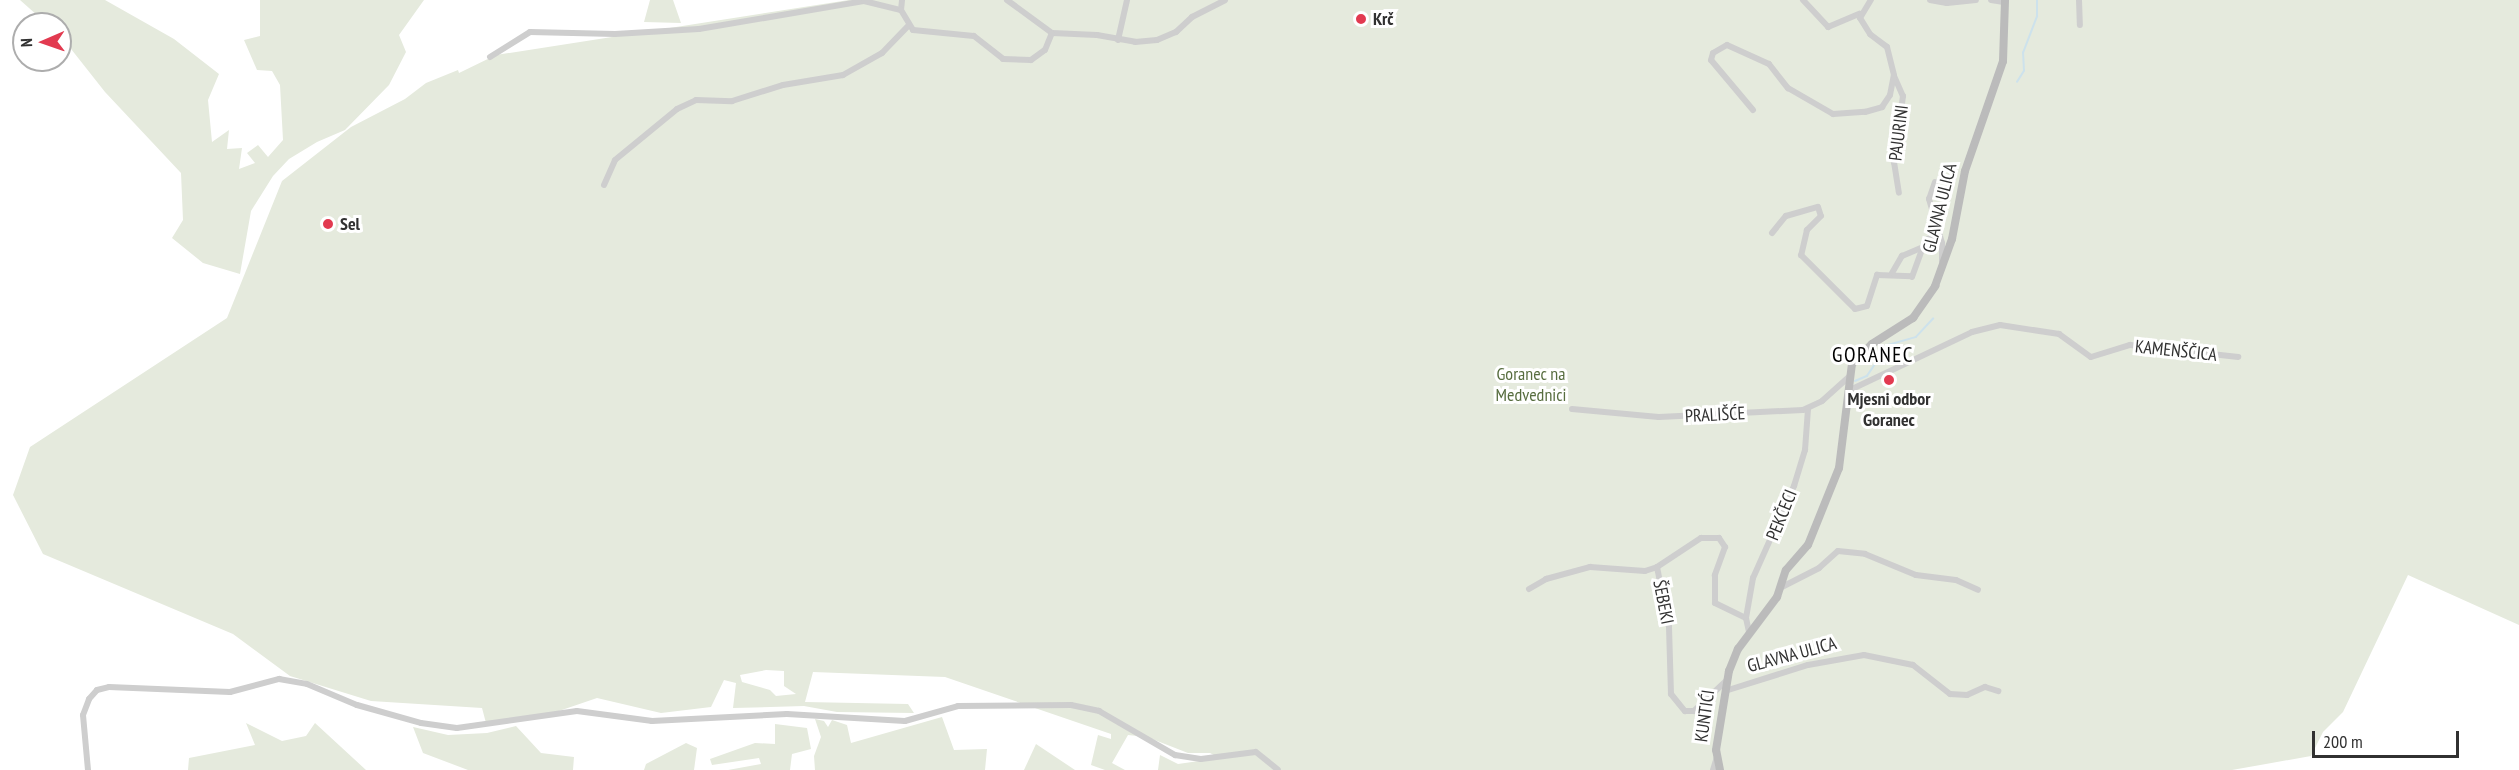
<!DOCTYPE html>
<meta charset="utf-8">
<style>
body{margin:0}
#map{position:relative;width:2519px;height:770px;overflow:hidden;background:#fff;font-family:"PT Sans Narrow",sans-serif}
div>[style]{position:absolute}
.green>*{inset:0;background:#e5eadd}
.stream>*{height:1.5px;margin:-0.75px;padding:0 0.75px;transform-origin:0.75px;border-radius:0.75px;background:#cde2ec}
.street>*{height:6px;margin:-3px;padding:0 3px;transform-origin:3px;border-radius:3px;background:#cecece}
.secondary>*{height:8px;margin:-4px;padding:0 4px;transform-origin:4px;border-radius:4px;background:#bbb}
.dots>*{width:16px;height:16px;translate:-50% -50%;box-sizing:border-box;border:3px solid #fff;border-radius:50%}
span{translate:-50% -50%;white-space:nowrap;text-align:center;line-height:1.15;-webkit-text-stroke:6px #fff;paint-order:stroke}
.poi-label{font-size:18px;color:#313131;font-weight:700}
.left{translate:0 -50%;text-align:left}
.street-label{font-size:18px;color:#313131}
.park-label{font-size:18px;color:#576d3f}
.quarter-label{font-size:21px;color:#000;letter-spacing:1.5px}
.north{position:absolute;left:12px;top:12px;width:60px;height:60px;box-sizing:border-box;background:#fff;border:2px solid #adadad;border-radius:50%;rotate:268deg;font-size:16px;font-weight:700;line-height:24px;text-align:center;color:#313131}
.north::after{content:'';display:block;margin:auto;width:21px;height:27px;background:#e23a50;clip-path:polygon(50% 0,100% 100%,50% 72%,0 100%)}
.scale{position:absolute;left:2312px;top:731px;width:147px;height:27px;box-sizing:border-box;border:3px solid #313131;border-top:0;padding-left:8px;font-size:18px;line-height:21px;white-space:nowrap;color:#313131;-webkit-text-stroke:4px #fff;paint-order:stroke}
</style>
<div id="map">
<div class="green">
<i style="clip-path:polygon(20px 0,105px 0,174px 39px,219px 74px,208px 100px,212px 142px,229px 130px,227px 149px,242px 148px,239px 169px,255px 163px,247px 153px,258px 145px,268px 157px,283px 140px,280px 85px,272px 71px,257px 70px,244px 40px,260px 36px,260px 0,424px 0,399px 35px,406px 52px,389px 85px,345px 130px,317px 142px,289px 159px,273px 176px,251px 211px,240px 274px,203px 263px,172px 238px,183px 220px,181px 173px,105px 92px,60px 35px,60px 24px,47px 24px)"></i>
<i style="clip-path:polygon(650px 0,673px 0,681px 23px,644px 22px)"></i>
<i style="clip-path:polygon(evenodd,849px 0,2519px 0,2519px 625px,2408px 575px,2343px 712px,2323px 732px,2311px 756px,2232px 770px,1158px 770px,1160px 755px,1178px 764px,1220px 758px,1210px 753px,1188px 753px,1147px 737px,1128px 735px,1112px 763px,1125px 770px,1105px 770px,1091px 765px,1098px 735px,1111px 739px,1111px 734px,945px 677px,813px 672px,805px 702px,908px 704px,914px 713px,837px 712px,804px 706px,733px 708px,736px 683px,724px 680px,711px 707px,661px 713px,597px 698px,556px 712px,486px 723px,482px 708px,371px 701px,290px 676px,233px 634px,43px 554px,13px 495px,30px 447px,227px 318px,282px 181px,351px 127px,405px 99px,426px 83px,458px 70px,459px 73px,496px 55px,849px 0,766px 670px,784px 671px,784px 686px,796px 694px,776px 696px,770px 690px,742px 682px,740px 675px,766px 670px)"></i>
<i style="clip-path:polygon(942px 717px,954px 750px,987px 749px,985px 770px,815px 770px,814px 756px,821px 737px,815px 719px,824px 721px,828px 727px,832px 720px,847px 725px,851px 743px)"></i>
<i style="clip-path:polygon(246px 723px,282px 741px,306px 736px,315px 723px,366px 770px,188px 770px,189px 758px,255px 745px)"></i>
<i style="clip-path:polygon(775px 724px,807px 728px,811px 749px,792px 754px,790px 770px,728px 770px,761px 764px,759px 758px,712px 765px,710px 759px,755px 743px,775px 744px)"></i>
<i style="clip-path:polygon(516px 726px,541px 753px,574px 757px,573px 770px,468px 770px,423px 753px,413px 727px,448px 735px,487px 733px)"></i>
<i style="clip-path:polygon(686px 743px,697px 748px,694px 770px,644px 770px,646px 764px)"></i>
<i style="clip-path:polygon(1036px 744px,1075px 770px,1024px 770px)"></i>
</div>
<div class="stream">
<i style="left:2017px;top:82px;width:13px;rotate:-58deg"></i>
<i style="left:2024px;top:71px;width:18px;rotate:-93deg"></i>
<i style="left:2023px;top:53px;width:39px;rotate:-69deg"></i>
<i style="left:2037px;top:17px;width:17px;rotate:-90deg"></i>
<i style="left:1855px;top:381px;width:13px;rotate:-23deg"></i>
<i style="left:1867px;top:376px;width:37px;rotate:-56deg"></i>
<i style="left:1888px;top:345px;width:29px;rotate:-16deg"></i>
<i style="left:1916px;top:337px;width:25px;rotate:-47deg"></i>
</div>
<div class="street">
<i style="left:1007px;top:0;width:56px;rotate:36.3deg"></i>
<i style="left:1052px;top:33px;width:45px;rotate:2.5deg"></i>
<i style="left:1097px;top:35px;width:39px;rotate:10deg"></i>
<i style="left:1135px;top:42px;width:22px;rotate:-5deg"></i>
<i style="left:1157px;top:40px;width:21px;rotate:-23deg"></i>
<i style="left:1176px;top:32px;width:22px;rotate:-43deg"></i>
<i style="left:1192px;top:17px;width:37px;rotate:-27deg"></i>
<i style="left:1803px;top:0;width:37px;rotate:47deg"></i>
<i style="left:1828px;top:27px;width:34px;rotate:-23deg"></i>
<i style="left:1930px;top:0;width:17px;rotate:10deg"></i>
<i style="left:1947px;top:3px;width:29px;rotate:-6deg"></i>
<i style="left:1991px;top:0;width:13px;rotate:9deg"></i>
<i style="left:2079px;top:0;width:25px;rotate:88deg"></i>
<i style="left:901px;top:10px;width:10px;rotate:-84deg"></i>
<i style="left:1118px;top:40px;width:41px;rotate:-77.3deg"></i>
<i style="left:490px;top:57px;width:47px;rotate:-32deg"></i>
<i style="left:530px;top:32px;width:85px;rotate:1.3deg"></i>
<i style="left:615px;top:34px;width:84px;rotate:-3.4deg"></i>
<i style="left:699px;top:29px;width:167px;rotate:-9.6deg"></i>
<i style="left:864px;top:1px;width:38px;rotate:14deg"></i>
<i style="left:901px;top:10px;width:23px;rotate:59deg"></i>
<i style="left:913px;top:30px;width:61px;rotate:5.6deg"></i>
<i style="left:974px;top:36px;width:37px;rotate:38deg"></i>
<i style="left:1003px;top:59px;width:28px;rotate:2deg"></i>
<i style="left:1031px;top:60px;width:17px;rotate:-36deg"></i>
<i style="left:1045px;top:50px;width:18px;rotate:-68deg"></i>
<i style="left:1894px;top:76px;width:22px;rotate:66deg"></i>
<i style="left:1903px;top:96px;width:67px;rotate:97.8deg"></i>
<i style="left:1894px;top:162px;width:31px;rotate:81deg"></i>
<i style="left:1753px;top:110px;width:65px;rotate:-130deg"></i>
<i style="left:1711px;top:60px;width:7px;rotate:-74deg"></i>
<i style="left:1713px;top:53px;width:16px;rotate:-30deg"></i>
<i style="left:1727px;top:45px;width:46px;rotate:24.3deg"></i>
<i style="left:1769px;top:64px;width:31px;rotate:52deg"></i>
<i style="left:1788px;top:88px;width:52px;rotate:30deg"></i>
<i style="left:1833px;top:114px;width:32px;rotate:-4deg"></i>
<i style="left:1865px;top:112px;width:18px;rotate:-16deg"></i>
<i style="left:1882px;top:107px;width:14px;rotate:-56deg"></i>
<i style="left:1890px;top:95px;width:20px;rotate:-79deg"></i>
<i style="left:1894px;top:75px;width:29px;rotate:-104deg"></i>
<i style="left:1887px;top:47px;width:21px;rotate:-143deg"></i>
<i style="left:1870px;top:34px;width:19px;rotate:-122deg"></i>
<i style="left:1860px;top:18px;width:21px;rotate:-59deg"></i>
<i style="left:1935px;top:182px;width:18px;rotate:109deg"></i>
<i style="left:1929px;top:199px;width:46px;rotate:73.5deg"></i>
<i style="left:1942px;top:243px;width:18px;rotate:90deg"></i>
<i style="left:604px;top:185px;width:27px;rotate:-66deg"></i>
<i style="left:615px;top:160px;width:80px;rotate:-39.4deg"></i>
<i style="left:677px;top:109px;width:21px;rotate:-25deg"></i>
<i style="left:696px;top:100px;width:36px;rotate:2deg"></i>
<i style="left:732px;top:101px;width:53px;rotate:-17.4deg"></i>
<i style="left:783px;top:85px;width:61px;rotate:-9.5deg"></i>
<i style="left:843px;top:75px;width:45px;rotate:-29.4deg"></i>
<i style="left:882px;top:53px;width:37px;rotate:-46deg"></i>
<i style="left:1772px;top:233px;width:22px;rotate:-51deg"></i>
<i style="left:1786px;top:216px;width:33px;rotate:-16deg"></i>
<i style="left:1818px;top:207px;width:9px;rotate:72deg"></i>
<i style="left:1821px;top:216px;width:20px;rotate:135deg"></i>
<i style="left:1807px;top:230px;width:26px;rotate:103deg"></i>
<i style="left:1801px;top:255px;width:76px;rotate:45deg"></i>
<i style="left:1855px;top:309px;width:12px;rotate:-14deg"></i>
<i style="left:1867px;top:306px;width:33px;rotate:-72deg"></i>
<i style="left:1877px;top:275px;width:35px;rotate:2deg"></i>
<i style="left:1892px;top:273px;width:20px;rotate:-60deg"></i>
<i style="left:1902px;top:256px;width:23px;rotate:-23deg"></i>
<i style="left:1923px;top:247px;width:9px;rotate:-58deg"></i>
<i style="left:1928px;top:239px;width:12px;rotate:-14deg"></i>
<i style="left:1912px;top:277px;width:32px;rotate:-70deg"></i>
<i style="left:1850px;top:390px;width:135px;rotate:-25.4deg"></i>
<i style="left:1972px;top:332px;width:29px;rotate:-14deg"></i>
<i style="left:2000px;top:325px;width:60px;rotate:8.7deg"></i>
<i style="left:2059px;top:334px;width:39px;rotate:36deg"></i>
<i style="left:2091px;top:357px;width:41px;rotate:-17.1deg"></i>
<i style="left:2130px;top:345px;width:109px;rotate:6.3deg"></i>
<i style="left:1572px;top:409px;width:87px;rotate:5.3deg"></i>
<i style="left:1659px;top:417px;width:144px;rotate:-2.8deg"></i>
<i style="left:1803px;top:410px;width:21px;rotate:-25deg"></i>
<i style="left:1822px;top:401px;width:36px;rotate:-42deg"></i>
<i style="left:1657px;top:567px;width:53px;rotate:-33.4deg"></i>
<i style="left:1701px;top:538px;width:18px"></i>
<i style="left:1719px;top:538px;width:11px;rotate:56deg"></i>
<i style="left:1725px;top:547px;width:30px;rotate:110deg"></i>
<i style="left:1715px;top:575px;width:28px;rotate:90deg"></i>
<i style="left:1715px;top:603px;width:34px;rotate:26deg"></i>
<i style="left:1780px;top:588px;width:44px;rotate:-27.1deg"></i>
<i style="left:1819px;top:568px;width:25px;rotate:-42deg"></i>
<i style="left:1838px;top:551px;width:27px;rotate:6deg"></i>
<i style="left:1865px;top:554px;width:55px;rotate:22.4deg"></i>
<i style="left:1916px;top:575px;width:40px;rotate:7.1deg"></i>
<i style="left:1956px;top:580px;width:24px;rotate:24deg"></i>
<i style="left:1529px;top:589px;width:20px;rotate:-30deg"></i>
<i style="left:1546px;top:579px;width:46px;rotate:-15.3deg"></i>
<i style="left:1590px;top:567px;width:55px;rotate:4.2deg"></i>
<i style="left:1645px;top:571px;width:13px;rotate:-18deg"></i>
<i style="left:1657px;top:567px;width:61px;rotate:78.7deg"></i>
<i style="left:1669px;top:627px;width:67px;rotate:88.3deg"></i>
<i style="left:1671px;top:694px;width:22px;rotate:51deg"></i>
<i style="left:1685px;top:711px;width:9px"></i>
<i style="left:1694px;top:711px;width:45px;rotate:-43.2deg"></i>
<i style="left:1749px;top:632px;width:14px;rotate:-102deg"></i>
<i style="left:1746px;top:618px;width:41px;rotate:-80.1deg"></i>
<i style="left:1753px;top:578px;width:101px;rotate:-66deg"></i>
<i style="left:1794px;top:486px;width:38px;rotate:-73deg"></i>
<i style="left:1805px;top:450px;width:41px;rotate:-85.8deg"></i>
<i style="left:1725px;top:691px;width:87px;rotate:-17.4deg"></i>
<i style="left:1808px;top:665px;width:57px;rotate:-10.1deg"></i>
<i style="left:1864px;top:655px;width:50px;rotate:11.5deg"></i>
<i style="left:1913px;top:665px;width:47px;rotate:38.1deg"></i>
<i style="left:1950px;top:694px;width:17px;rotate:3deg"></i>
<i style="left:1967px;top:695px;width:20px;rotate:-24deg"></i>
<i style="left:1985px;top:687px;width:14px;rotate:17deg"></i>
<i style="left:88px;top:770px;width:55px;rotate:-95.2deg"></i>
<i style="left:83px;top:715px;width:17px;rotate:-69deg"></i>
<i style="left:89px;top:699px;width:12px;rotate:-48deg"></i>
<i style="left:97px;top:690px;width:12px;rotate:-14deg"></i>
<i style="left:109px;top:687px;width:121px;rotate:2.4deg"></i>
<i style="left:230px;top:692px;width:51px;rotate:-14.9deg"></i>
<i style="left:279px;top:679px;width:28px;rotate:10deg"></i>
<i style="left:307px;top:684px;width:54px;rotate:22.8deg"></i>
<i style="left:357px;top:705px;width:66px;rotate:15.7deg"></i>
<i style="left:421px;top:723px;width:36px;rotate:8deg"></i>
<i style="left:457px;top:728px;width:121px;rotate:-8.1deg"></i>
<i style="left:577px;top:711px;width:76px;rotate:7.6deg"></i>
<i style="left:652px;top:721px;width:135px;rotate:-3deg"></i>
<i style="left:787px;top:714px;width:118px;rotate:3.4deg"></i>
<i style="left:905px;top:721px;width:55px;rotate:-15.8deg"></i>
<i style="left:958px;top:706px;width:113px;rotate:-0.5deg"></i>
<i style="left:1071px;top:705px;width:29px;rotate:12deg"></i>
<i style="left:1099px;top:711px;width:88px;rotate:30.1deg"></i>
<i style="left:1175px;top:755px;width:26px;rotate:9deg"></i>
<i style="left:1201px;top:759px;width:55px;rotate:-7.3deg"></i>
<i style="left:1256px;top:752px;width:28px;rotate:39deg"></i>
<i style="left:1713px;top:770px;width:14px;rotate:-73deg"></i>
</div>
<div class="secondary">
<i style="left:1720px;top:770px;width:20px;rotate:-101deg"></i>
<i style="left:1716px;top:750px;width:80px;rotate:-80.7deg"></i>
<i style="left:1729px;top:671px;width:24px;rotate:-68deg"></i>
<i style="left:1738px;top:649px;width:65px;rotate:-53.1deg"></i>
<i style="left:1777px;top:597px;width:28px;rotate:-72deg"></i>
<i style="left:1786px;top:570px;width:33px;rotate:-49deg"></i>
<i style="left:1808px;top:545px;width:83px;rotate:-68.1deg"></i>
<i style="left:1839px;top:468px;width:105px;rotate:-82.9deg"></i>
<i style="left:1852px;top:364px;width:28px;rotate:-45deg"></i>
<i style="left:1872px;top:344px;width:49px;rotate:-32.4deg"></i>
<i style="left:1913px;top:318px;width:39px;rotate:-55deg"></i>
<i style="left:1935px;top:286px;width:50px;rotate:-70.1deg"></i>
<i style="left:1952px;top:239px;width:69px;rotate:-79.2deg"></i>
<i style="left:1965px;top:171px;width:116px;rotate:-70.9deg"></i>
<i style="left:2003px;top:61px;width:61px;rotate:-88.1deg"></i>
</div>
<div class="dots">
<i style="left:1361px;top:19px;background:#e23a50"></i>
<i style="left:328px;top:224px;background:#e23a50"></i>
<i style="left:1889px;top:380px;background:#e23a50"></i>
</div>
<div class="poi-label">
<span class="left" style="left:1373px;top:19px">Krč</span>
<span class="left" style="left:340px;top:224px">Sel</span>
<span style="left:1889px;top:410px">Mjesni odbor<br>Goranec</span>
</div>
<div class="street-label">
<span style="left:1899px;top:133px;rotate:-83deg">PAJURINI</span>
<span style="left:1940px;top:208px;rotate:-76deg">GLAVNA ULICA</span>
<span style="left:2176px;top:351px;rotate:6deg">KAMENŠČICA</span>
<span style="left:1715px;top:415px;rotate:-3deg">PRALIŠĆE</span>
<span style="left:1782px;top:515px;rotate:-68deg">PEKČECI</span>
<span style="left:1663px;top:602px;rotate:79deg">ŠEBEKI</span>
<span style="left:1792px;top:655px;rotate:-15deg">GLAVNA ULICA</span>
<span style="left:1705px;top:716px;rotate:-82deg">KUNTIĆI</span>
</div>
<div class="park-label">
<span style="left:1531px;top:385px">Goranec na<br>Medvednici</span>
</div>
<div class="quarter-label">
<span style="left:1873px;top:355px">GORANEC</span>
</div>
<div class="north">N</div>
<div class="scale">200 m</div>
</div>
